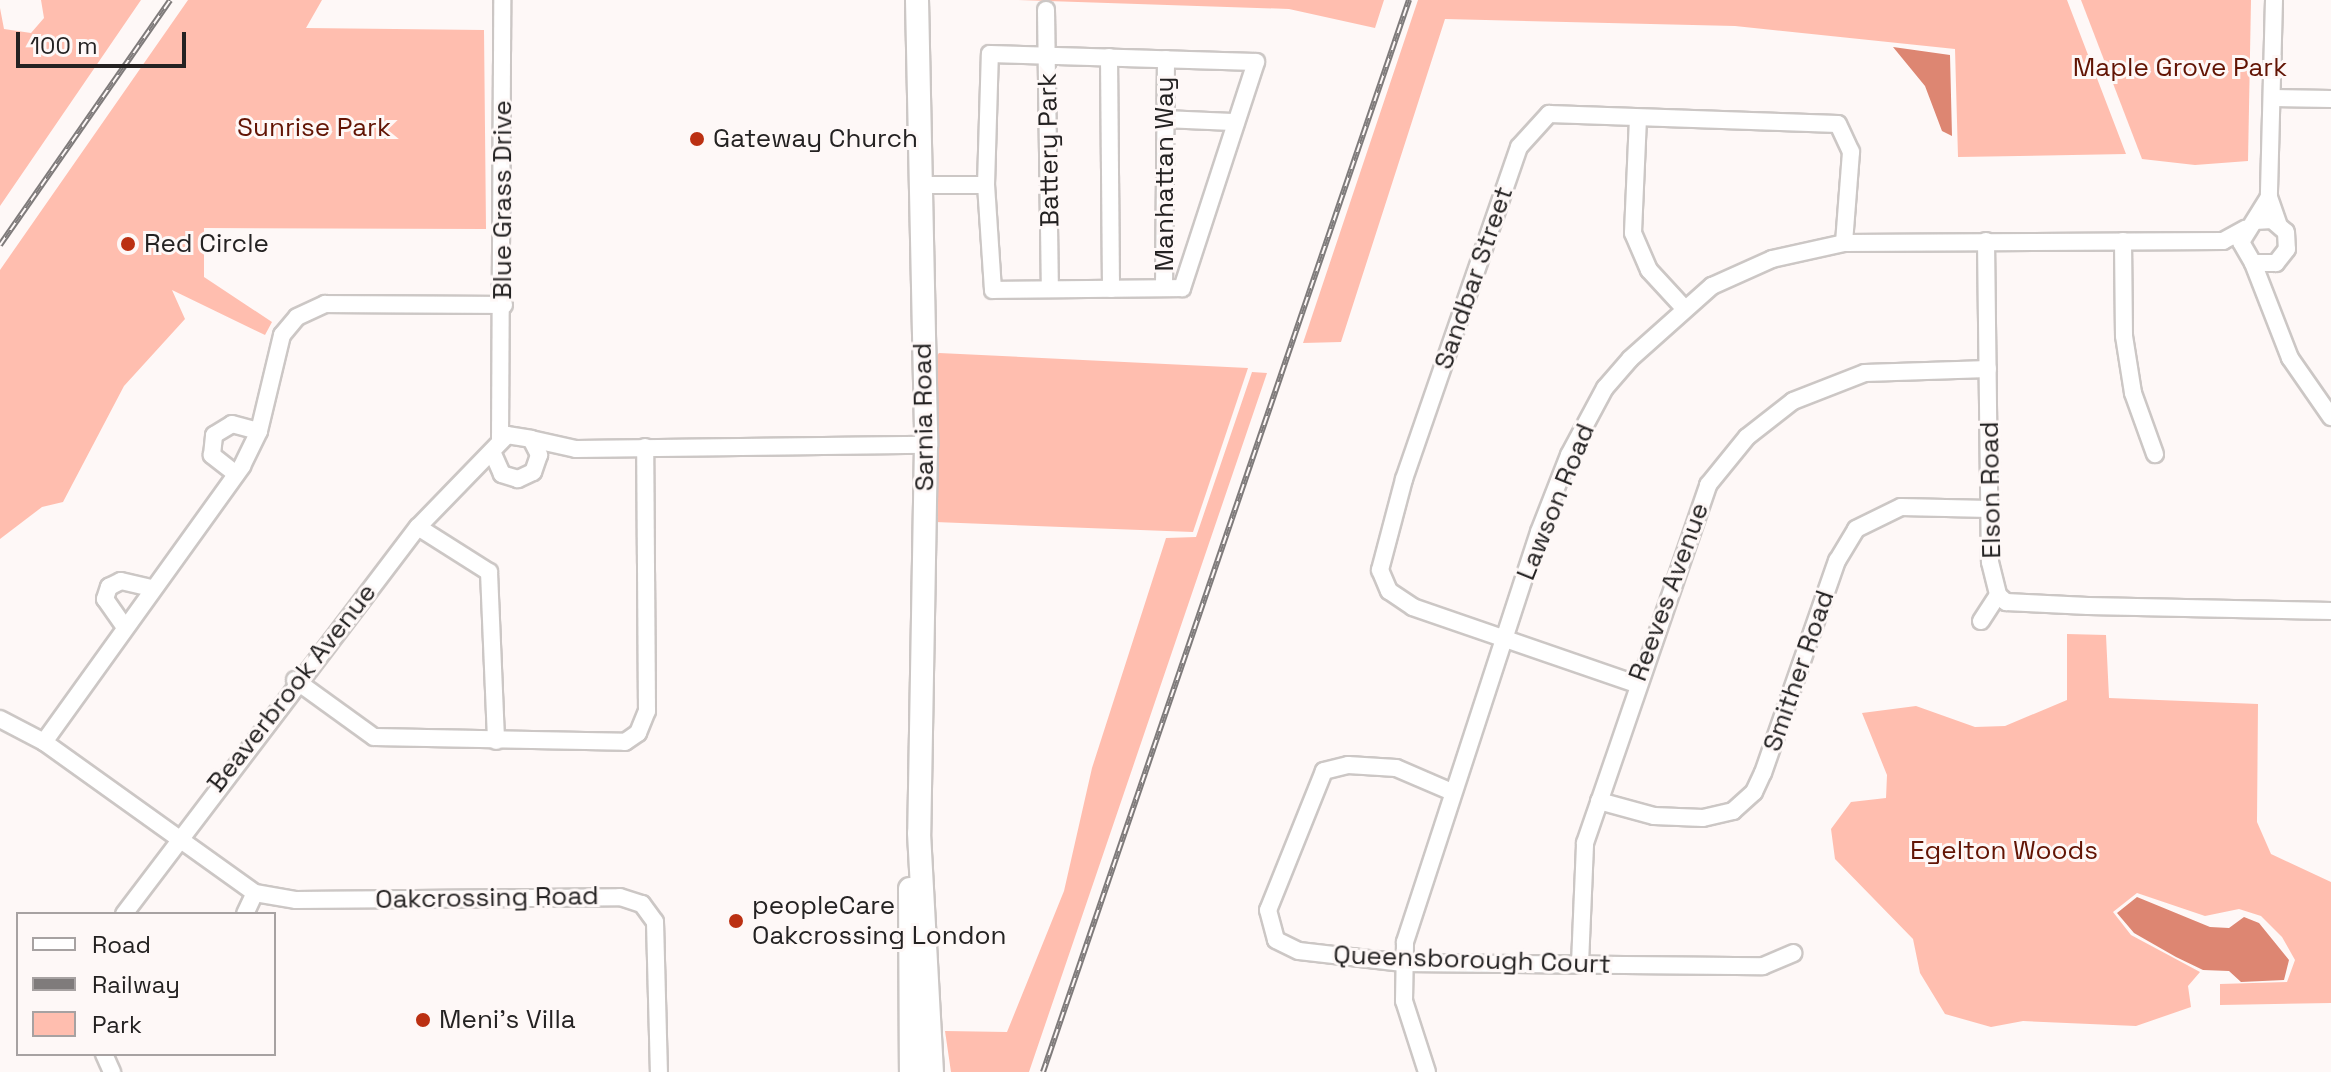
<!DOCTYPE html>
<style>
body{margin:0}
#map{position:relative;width:2331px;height:1072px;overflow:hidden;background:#fef8f7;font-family:"Space Grotesk",sans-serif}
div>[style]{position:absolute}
.green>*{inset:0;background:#ffbeaf}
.water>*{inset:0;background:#dd8672}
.roads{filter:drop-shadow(2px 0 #ccc7c5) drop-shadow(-2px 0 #ccc7c5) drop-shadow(0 2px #ccc7c5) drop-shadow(0 -2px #ccc7c5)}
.minor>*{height:16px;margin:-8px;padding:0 8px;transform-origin:8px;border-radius:8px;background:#fff}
.major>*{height:22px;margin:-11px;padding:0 11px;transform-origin:11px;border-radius:11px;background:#fff}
.rail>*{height:6px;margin-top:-3px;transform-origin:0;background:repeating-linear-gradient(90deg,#fef8f7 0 9px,#7f7b7b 0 18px);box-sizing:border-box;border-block:2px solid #7f7b7b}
.dots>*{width:22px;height:22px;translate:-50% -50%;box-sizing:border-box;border:4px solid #fef8f7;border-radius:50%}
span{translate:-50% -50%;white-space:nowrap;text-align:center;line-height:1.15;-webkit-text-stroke:6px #fef8f7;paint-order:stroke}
.park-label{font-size:26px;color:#621404}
.poi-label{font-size:26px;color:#242222}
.left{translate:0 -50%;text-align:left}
.street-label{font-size:26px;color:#242222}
.legend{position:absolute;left:16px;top:912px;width:260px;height:144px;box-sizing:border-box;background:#fef8f7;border:2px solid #a7a2a2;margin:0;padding:10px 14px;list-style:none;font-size:24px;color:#242222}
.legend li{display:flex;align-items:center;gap:16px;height:40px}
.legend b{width:40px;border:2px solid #a7a2a2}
.scale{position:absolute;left:16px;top:32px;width:170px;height:36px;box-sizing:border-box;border:4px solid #242222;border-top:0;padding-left:10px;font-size:24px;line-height:28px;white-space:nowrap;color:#242222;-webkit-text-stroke:6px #fef8f7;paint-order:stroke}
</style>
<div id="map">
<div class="green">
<i style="clip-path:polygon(41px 0,141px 0,0 206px,0 8px,4px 29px,31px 33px,44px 18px)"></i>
<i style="clip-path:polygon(188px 0,322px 0,306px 28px,484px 30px,486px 229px,204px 228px,204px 277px,272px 322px,265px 335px,172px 290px,185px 319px,124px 386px,63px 502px,42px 507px,0 539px,0 270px)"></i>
<i style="clip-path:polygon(1018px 0,1384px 0,1375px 28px,1289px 9px)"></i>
<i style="clip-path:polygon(1418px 0,2067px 0,2126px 154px,1958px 157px,1955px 49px,1735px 26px,1445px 19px,1341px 342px,1303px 343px)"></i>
<i style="clip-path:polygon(2081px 0,2251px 0,2248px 161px,2195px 165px,2142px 159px)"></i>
<i style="clip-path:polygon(939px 353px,1248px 368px,1193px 532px,935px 522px,934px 359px)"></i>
<i style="clip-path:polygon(1252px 372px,1267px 373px,1029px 1072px,951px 1072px,945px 1031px,1007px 1032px,1064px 891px,1092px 768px,1166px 538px,1196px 537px)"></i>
<i style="clip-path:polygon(2067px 634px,2106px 635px,2109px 698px,2258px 704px,2257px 822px,2271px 854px,2331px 882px,2331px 1003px,2220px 1005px,2220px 984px,2287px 982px,2295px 960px,2282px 937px,2261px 916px,2239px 909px,2205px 916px,2137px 893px,2113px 912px,2131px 935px,2200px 972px,2188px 986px,2191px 1007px,2136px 1026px,2023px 1021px,1991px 1027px,1945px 1014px,1920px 973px,1913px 939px,1835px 859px,1831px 829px,1851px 802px,1886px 798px,1887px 775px,1862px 713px,1916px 706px,1975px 727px,2005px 726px,2067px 700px)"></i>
</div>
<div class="water">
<i style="clip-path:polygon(1893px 47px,1950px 55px,1952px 136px,1942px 131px,1925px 86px)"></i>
<i style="clip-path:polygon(2137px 897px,2210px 927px,2229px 928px,2244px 917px,2259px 923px,2289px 960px,2284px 980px,2241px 982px,2229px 971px,2203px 970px,2176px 957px,2134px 933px,2117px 913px)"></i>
</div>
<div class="roads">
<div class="minor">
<i style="left:2274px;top:0;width:197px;rotate:91.5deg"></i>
<i style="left:2269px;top:197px;width:28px;rotate:71deg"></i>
<i style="left:1046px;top:10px;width:279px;rotate:89.2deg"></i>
<i style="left:1109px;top:57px;width:232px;rotate:89.5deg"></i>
<i style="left:2273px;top:98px;width:58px;rotate:1deg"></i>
<i style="left:1638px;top:118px;width:115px;rotate:92.5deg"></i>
<i style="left:1633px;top:233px;width:40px;rotate:66.6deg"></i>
<i style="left:1649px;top:270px;width:53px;rotate:47.3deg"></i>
<i style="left:1166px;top:119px;width:70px;rotate:2.5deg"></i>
<i style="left:921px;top:185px;width:65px"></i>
<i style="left:986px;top:185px;width:131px;rotate:-88.3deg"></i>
<i style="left:990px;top:54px;width:266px;rotate:1.7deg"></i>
<i style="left:1256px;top:62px;width:238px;rotate:108.1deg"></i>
<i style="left:1182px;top:288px;width:189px;rotate:179.4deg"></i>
<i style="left:993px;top:290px;width:105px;rotate:-93.8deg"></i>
<i style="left:2255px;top:221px;width:17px;rotate:-3deg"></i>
<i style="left:2272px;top:220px;width:18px;rotate:41deg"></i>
<i style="left:2286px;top:232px;width:17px;rotate:87deg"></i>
<i style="left:2287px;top:249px;width:18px;rotate:128deg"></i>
<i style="left:2276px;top:263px;width:23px;rotate:180deg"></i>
<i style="left:2253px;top:263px;width:24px;rotate:-120deg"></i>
<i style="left:2241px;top:242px;width:53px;rotate:-58.1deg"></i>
<i style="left:1986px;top:241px;width:321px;rotate:89.3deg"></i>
<i style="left:1990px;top:562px;width:34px;rotate:76deg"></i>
<i style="left:1998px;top:595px;width:11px;rotate:41deg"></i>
<i style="left:2006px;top:602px;width:82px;rotate:2.8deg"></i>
<i style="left:2088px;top:606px;width:243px;rotate:1.2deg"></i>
<i style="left:2123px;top:241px;width:95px;rotate:89.4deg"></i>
<i style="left:2124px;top:336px;width:58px;rotate:81deg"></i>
<i style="left:2133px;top:393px;width:65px;rotate:70.2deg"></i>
<i style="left:2253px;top:263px;width:102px;rotate:68.7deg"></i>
<i style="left:2290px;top:358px;width:72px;rotate:55.2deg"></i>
<i style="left:1164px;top:288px;width:229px;rotate:-89.5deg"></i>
<i style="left:531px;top:439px;width:46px;rotate:12.5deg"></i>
<i style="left:576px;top:449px;width:350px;rotate:-0.7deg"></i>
<i style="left:500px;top:440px;width:440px;rotate:-89.7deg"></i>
<i style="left:236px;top:474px;width:31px;rotate:-142deg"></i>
<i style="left:212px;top:455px;width:20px;rotate:-84deg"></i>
<i style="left:214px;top:435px;width:21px;rotate:-31deg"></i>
<i style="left:232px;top:424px;width:28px;rotate:15deg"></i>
<i style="left:418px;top:527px;width:84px;rotate:32.4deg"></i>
<i style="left:489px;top:572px;width:169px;rotate:87.6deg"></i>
<i style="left:1981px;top:621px;width:31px;rotate:-57deg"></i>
<i style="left:124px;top:626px;width:33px;rotate:-125deg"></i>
<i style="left:105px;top:599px;width:13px;rotate:-72deg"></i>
<i style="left:109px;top:587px;width:13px;rotate:-27deg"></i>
<i style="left:121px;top:581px;width:31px;rotate:13deg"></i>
<i style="left:295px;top:680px;width:97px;rotate:35.8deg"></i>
<i style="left:374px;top:737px;width:251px;rotate:1.1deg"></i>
<i style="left:625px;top:742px;width:16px;rotate:-35deg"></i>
<i style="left:638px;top:733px;width:24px;rotate:-68deg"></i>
<i style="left:647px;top:711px;width:264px;rotate:-90.4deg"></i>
<i style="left:1636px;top:684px;width:236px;rotate:-161deg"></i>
<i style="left:1413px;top:607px;width:29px;rotate:-146deg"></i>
<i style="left:1389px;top:591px;width:23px;rotate:-113deg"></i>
<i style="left:1380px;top:570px;width:94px;rotate:-75.2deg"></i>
<i style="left:1404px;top:479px;width:351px;rotate:-70.9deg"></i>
<i style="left:1519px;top:147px;width:45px;rotate:-47.7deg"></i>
<i style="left:1549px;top:114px;width:289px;rotate:2deg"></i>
<i style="left:1838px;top:124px;width:31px;rotate:65deg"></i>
<i style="left:1851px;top:152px;width:91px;rotate:94.4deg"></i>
<i style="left:0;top:719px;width:50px;rotate:27.6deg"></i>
<i style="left:44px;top:742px;width:259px;rotate:35.6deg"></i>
<i style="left:255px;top:893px;width:42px;rotate:9.7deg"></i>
<i style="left:296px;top:900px;width:324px;rotate:-0.5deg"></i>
<i style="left:620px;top:897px;width:23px;rotate:18deg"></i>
<i style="left:642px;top:904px;width:22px;rotate:54deg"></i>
<i style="left:655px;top:922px;width:150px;rotate:88.5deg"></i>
<i style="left:44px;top:742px;width:340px;rotate:-54.3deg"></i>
<i style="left:242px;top:466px;width:39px;rotate:-64deg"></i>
<i style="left:259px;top:431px;width:99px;rotate:-76.5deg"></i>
<i style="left:282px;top:335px;width:23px;rotate:-50deg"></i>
<i style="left:297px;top:317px;width:31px;rotate:-25deg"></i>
<i style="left:325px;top:304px;width:179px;rotate:0.3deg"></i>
<i style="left:1452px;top:792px;width:61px;rotate:-156.8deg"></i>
<i style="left:1396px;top:768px;width:48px;rotate:-176.4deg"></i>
<i style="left:1348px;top:765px;width:25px;rotate:166deg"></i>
<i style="left:1324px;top:771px;width:150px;rotate:111.9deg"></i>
<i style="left:1268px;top:910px;width:31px;rotate:75deg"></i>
<i style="left:1276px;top:940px;width:25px;rotate:26deg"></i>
<i style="left:1299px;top:951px;width:105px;rotate:6.6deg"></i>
<i style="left:1403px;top:963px;width:360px;rotate:0.5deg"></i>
<i style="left:1763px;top:966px;width:33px;rotate:-23deg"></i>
<i style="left:1599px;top:801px;width:57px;rotate:15.3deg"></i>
<i style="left:1654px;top:816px;width:49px;rotate:2.3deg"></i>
<i style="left:1703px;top:818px;width:31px;rotate:-13deg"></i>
<i style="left:1733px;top:811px;width:28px;rotate:-42deg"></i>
<i style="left:1754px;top:792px;width:21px;rotate:-65deg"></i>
<i style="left:1763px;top:773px;width:225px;rotate:-70.8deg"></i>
<i style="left:1837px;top:561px;width:37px;rotate:-59deg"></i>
<i style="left:1856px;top:529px;width:50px;rotate:-26.1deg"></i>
<i style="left:1901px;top:507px;width:89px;rotate:1.3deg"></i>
<i style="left:124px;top:914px;width:486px;rotate:-52.8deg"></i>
<i style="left:418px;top:527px;width:128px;rotate:-45.9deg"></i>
<i style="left:507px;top:435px;width:24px;rotate:9deg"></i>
<i style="left:531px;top:439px;width:18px;rotate:63deg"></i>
<i style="left:539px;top:455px;width:18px;rotate:109deg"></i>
<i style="left:533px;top:472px;width:17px;rotate:155deg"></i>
<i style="left:518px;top:479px;width:17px;rotate:-163deg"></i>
<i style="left:502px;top:474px;width:20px;rotate:-114deg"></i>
<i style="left:245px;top:914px;width:23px;rotate:-65deg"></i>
<i style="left:1580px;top:964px;width:121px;rotate:-87.6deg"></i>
<i style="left:1585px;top:843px;width:379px;rotate:-71deg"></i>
<i style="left:1708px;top:485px;width:62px;rotate:-50.9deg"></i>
<i style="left:1747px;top:437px;width:58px;rotate:-38deg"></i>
<i style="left:1793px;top:401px;width:77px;rotate:-21.3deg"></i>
<i style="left:1865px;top:373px;width:123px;rotate:-1.9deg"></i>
<i style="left:104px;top:1054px;width:20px;rotate:66deg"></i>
<i style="left:1427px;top:1072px;width:75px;rotate:-107.9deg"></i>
<i style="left:1404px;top:1001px;width:59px;rotate:-89deg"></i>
<i style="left:1405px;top:942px;width:431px;rotate:-71.9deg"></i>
<i style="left:1539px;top:532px;width:83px;rotate:-68.7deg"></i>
<i style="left:1569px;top:455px;width:76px;rotate:-61.8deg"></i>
<i style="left:1605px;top:388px;width:38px;rotate:-49deg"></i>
<i style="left:1630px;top:359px;width:110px;rotate:-41.7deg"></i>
<i style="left:1712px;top:286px;width:66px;rotate:-24.2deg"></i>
<i style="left:1772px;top:259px;width:74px;rotate:-12.5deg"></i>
<i style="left:1844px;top:243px;width:379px;rotate:-0.3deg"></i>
<i style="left:2223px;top:241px;width:25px;rotate:-29deg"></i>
</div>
<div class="major">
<i style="left:917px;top:0;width:445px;rotate:88.8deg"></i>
<i style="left:926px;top:445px;width:388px;rotate:91deg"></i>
<i style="left:919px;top:833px;width:239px;rotate:86.9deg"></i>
<i style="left:910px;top:889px;width:183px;rotate:89.7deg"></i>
</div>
</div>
<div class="rail">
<i style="left:0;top:245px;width:298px;rotate:-55.2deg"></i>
<i style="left:1043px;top:1072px;width:1133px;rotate:-71.15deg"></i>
</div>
<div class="dots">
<i style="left:697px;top:139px;background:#bb3012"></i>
<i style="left:128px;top:244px;background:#bb3012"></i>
<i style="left:736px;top:921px;background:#bb3012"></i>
<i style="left:423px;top:1020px;background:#bb3012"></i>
</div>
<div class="park-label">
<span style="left:2180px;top:68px">Maple Grove Park</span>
<span style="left:314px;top:128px">Sunrise Park</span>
<span style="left:2004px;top:851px">Egelton Woods</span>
</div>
<div class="poi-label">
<span class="left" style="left:713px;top:139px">Gateway Church</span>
<span class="left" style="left:144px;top:244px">Red Circle</span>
<span class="left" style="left:752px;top:921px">peopleCare<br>Oakcrossing London</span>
<span class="left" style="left:439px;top:1020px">Meni's Villa</span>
</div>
<div class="street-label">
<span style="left:1049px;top:150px;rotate:-91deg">Battery Park</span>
<span style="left:1165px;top:174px;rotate:-90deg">Manhattan Way</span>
<span style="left:503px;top:200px;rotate:-90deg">Blue Grass Drive</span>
<span style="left:1474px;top:278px;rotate:-71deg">Sandbar Street</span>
<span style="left:924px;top:417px;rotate:-91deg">Sarnia Road</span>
<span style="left:1991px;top:490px;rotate:-91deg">Elson Road</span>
<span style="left:1556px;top:502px;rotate:-68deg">Lawson Road</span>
<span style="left:1669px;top:592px;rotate:-70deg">Reeves Avenue</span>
<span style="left:1799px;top:671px;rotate:-71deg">Smither Road</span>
<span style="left:292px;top:688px;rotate:-52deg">Beaverbrook Avenue</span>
<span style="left:487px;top:898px;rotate:-1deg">Oakcrossing Road</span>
<span style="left:1472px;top:960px;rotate:2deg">Queensborough Court</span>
</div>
<ul class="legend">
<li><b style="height:10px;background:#fff"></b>Road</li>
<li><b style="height:10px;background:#7f7b7b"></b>Railway</li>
<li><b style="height:22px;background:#ffbeaf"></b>Park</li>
</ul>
<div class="scale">100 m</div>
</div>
